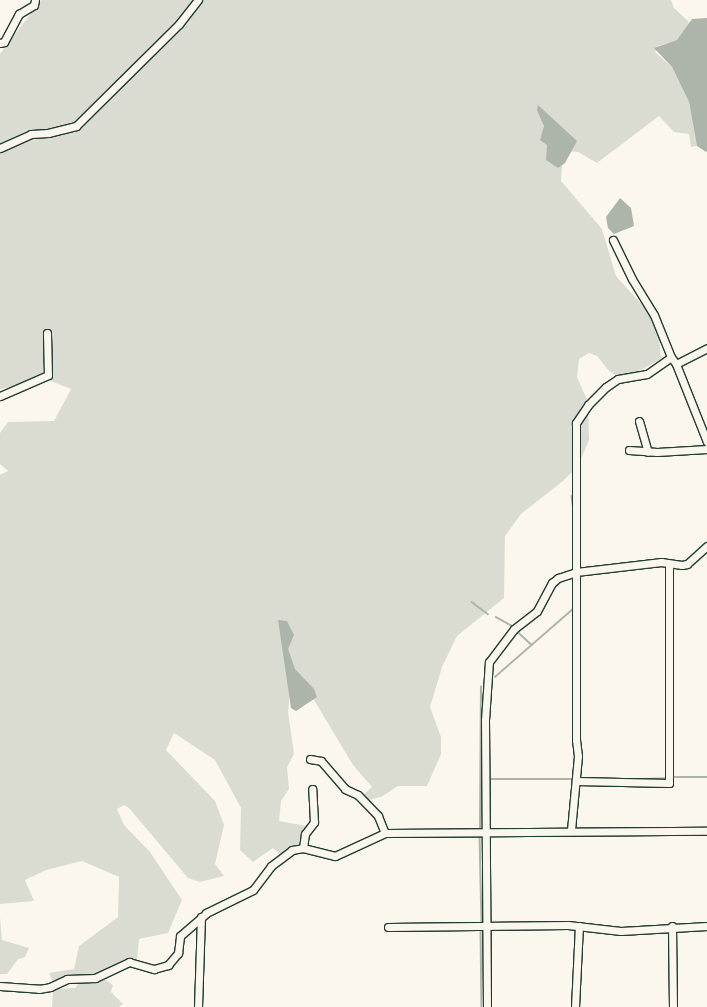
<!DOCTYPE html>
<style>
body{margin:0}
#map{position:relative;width:707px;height:1007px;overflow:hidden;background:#fbf7ec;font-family:"Patrick Hand",sans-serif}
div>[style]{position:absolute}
.green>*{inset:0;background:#dbdcd1}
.water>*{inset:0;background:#adb4aa}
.stream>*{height:1.5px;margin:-0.75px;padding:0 0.75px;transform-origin:0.75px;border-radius:0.75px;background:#adb4aa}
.roads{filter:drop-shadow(1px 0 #1f3d34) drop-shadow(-1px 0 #1f3d34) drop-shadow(0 1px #1f3d34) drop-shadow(0 -1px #1f3d34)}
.minor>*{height:7px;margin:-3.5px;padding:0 3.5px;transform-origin:3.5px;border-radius:3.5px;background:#fbf7ec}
span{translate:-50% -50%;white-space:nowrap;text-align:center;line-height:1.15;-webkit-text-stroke:3.5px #fbf7ec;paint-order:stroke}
</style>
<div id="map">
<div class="green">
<i style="clip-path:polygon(41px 0,671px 0,674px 8px,689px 22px,684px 34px,677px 40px,658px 46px,655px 52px,672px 67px,689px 102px,697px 146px,691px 147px,689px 134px,674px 132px,659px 116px,597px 163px,578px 152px,563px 151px,561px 181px,602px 229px,616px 276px,658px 323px,661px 359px,635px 373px,617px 376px,609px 371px,597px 356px,589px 353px,579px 359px,577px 377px,588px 402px,589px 440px,578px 466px,563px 481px,521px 514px,505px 536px,504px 598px,457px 636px,442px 667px,430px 707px,441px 737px,441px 754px,427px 786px,398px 786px,381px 797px,365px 801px,362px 796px,372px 787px,353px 765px,299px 675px,291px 680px,288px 712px,294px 754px,287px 767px,289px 789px,281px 801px,279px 821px,306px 826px,301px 846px,280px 854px,273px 848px,253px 862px,240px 850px,241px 808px,215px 760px,174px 733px,166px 750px,215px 801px,224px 825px,215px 864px,224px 876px,200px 882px,188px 878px,129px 808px,124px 805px,117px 809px,124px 825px,150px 852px,182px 900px,168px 933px,139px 939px,137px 960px,124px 960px,94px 976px,53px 982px,49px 973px,74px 969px,79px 946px,118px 917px,119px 877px,82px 861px,46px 870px,25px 880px,34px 901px,0 904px,0 475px,8px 471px,0 464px,0 433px,8px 422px,54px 421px,71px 389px,48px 380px,0 389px,0 54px)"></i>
<i style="clip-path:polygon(0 917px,2px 940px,29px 948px,25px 957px,18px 959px,7px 974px,0 974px)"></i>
<i style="clip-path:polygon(102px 978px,113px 985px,111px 992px,123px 1004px,119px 1007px,52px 1007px,53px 989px,75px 988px,82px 979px)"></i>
</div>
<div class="water">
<i style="clip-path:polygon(707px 18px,707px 151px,706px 152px,697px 146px,689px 102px,672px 67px,654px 48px,677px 40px,692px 19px)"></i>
<i style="clip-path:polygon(538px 105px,577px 141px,565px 163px,558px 168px,546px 160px,547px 145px,540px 140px,544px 126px,537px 110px)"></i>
<i style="clip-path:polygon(620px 198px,631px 208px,634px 226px,614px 234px,608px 228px,606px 217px)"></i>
<i style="clip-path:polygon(278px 620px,287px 621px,294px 635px,288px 649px,295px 669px,314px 689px,317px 697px,296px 711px,291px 708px)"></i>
</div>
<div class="stream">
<i style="left:572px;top:496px;width:8px;rotate:83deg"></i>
<i style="left:573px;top:526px;width:8px;rotate:-90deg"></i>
<i style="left:573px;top:556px;width:12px;rotate:-90deg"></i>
<i style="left:472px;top:602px;width:20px;rotate:37deg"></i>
<i style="left:496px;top:617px;width:18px;rotate:29deg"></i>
<i style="left:518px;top:632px;width:19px;rotate:43deg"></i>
<i style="left:495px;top:677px;width:103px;rotate:-41.1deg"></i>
<i style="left:671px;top:777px;width:36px"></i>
<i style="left:487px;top:779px;width:86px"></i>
<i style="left:643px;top:779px;width:24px;rotate:-2deg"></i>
<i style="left:480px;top:828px;width:141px;rotate:-89.6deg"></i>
<i style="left:480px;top:835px;width:88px;rotate:88.7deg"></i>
<i style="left:481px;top:928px;width:79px;rotate:89.3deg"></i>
</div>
<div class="roads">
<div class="minor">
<i style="left:0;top:43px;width:4px;rotate:-14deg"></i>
<i style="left:4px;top:42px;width:32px;rotate:-62deg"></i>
<i style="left:19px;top:14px;width:17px;rotate:-31deg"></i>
<i style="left:34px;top:5px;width:5px;rotate:-79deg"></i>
<i style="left:0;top:148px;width:34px;rotate:-24deg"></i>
<i style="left:31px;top:134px;width:17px;rotate:-3deg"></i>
<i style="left:48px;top:133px;width:29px;rotate:-14deg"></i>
<i style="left:76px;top:126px;width:145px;rotate:-44.7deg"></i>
<i style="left:179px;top:24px;width:31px;rotate:-52deg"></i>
<i style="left:613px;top:240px;width:43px;rotate:64deg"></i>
<i style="left:632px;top:279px;width:42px;rotate:58.6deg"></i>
<i style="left:654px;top:315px;width:45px;rotate:68deg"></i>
<i style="left:676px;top:364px;width:84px;rotate:68.3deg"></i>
<i style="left:0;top:396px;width:52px;rotate:-23.6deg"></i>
<i style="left:48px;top:375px;width:42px;rotate:-91.4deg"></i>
<i style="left:639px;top:421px;width:32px;rotate:74deg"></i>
<i style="left:629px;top:450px;width:28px;rotate:4deg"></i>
<i style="left:657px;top:452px;width:50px;rotate:-3.4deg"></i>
<i style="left:310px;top:759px;width:11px;rotate:10deg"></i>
<i style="left:321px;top:761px;width:37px;rotate:49deg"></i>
<i style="left:345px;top:789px;width:14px;rotate:25deg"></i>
<i style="left:358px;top:795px;width:29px;rotate:46deg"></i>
<i style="left:378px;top:816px;width:18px;rotate:68deg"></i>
<i style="left:576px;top:781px;width:93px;rotate:1.2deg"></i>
<i style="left:669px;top:783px;width:219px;rotate:-90deg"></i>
<i style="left:571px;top:830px;width:74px;rotate:-84.6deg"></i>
<i style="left:578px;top:756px;width:16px;rotate:-97deg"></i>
<i style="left:576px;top:740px;width:317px;rotate:-90deg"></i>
<i style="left:576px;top:423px;width:22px;rotate:-56deg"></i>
<i style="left:588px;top:405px;width:25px;rotate:-45deg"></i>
<i style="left:606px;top:387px;width:14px;rotate:-34deg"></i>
<i style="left:618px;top:379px;width:29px;rotate:-10deg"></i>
<i style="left:647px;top:374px;width:29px;rotate:-35deg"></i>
<i style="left:671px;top:357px;width:9px;rotate:54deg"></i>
<i style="left:676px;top:364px;width:35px;rotate:-27deg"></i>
<i style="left:303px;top:848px;width:14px;rotate:-82deg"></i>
<i style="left:305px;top:834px;width:15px;rotate:-53deg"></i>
<i style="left:314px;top:822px;width:33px;rotate:-93deg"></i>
<i style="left:672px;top:926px;width:81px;rotate:89.3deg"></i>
<i style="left:388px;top:927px;width:180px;rotate:-0.6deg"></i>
<i style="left:568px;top:925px;width:53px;rotate:6.5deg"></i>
<i style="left:621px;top:931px;width:86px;rotate:-3.3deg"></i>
<i style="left:0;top:986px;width:39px;rotate:4deg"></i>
<i style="left:39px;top:989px;width:11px;rotate:-10deg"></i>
<i style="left:50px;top:987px;width:19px;rotate:-25deg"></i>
<i style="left:67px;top:979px;width:28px;rotate:-2deg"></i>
<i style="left:95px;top:978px;width:38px;rotate:-25deg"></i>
<i style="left:129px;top:962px;width:26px;rotate:16deg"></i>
<i style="left:154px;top:969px;width:15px;rotate:-16deg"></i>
<i style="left:168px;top:965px;width:16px;rotate:-50deg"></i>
<i style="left:178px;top:953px;width:17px;rotate:-83deg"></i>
<i style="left:180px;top:936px;width:35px;rotate:-41deg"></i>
<i style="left:206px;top:913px;width:52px;rotate:-26.1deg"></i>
<i style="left:253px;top:890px;width:30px;rotate:-53deg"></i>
<i style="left:271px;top:866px;width:26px;rotate:-37deg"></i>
<i style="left:292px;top:850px;width:11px;rotate:-10deg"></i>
<i style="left:303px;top:848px;width:33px;rotate:14deg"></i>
<i style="left:335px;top:856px;width:55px;rotate:-24.7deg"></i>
<i style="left:385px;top:833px;width:322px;rotate:-0.4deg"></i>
<i style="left:198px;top:1007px;width:90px;rotate:-88.1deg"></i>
<i style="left:487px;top:1007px;width:287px;rotate:-90.4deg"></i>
<i style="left:485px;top:720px;width:58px;rotate:-86.1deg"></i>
<i style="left:489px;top:662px;width:41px;rotate:-52.9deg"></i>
<i style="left:514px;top:629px;width:29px;rotate:-38deg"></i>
<i style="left:537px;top:611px;width:32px;rotate:-62deg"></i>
<i style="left:552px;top:583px;width:8px;rotate:-40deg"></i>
<i style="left:558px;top:578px;width:19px;rotate:-18deg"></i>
<i style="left:576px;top:572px;width:86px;rotate:-6.7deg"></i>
<i style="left:661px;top:562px;width:21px;rotate:8deg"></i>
<i style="left:682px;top:565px;width:5px;rotate:-11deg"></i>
<i style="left:687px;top:564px;width:27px;rotate:-42deg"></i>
<i style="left:575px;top:1007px;width:81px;rotate:-87.2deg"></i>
</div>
</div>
</div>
